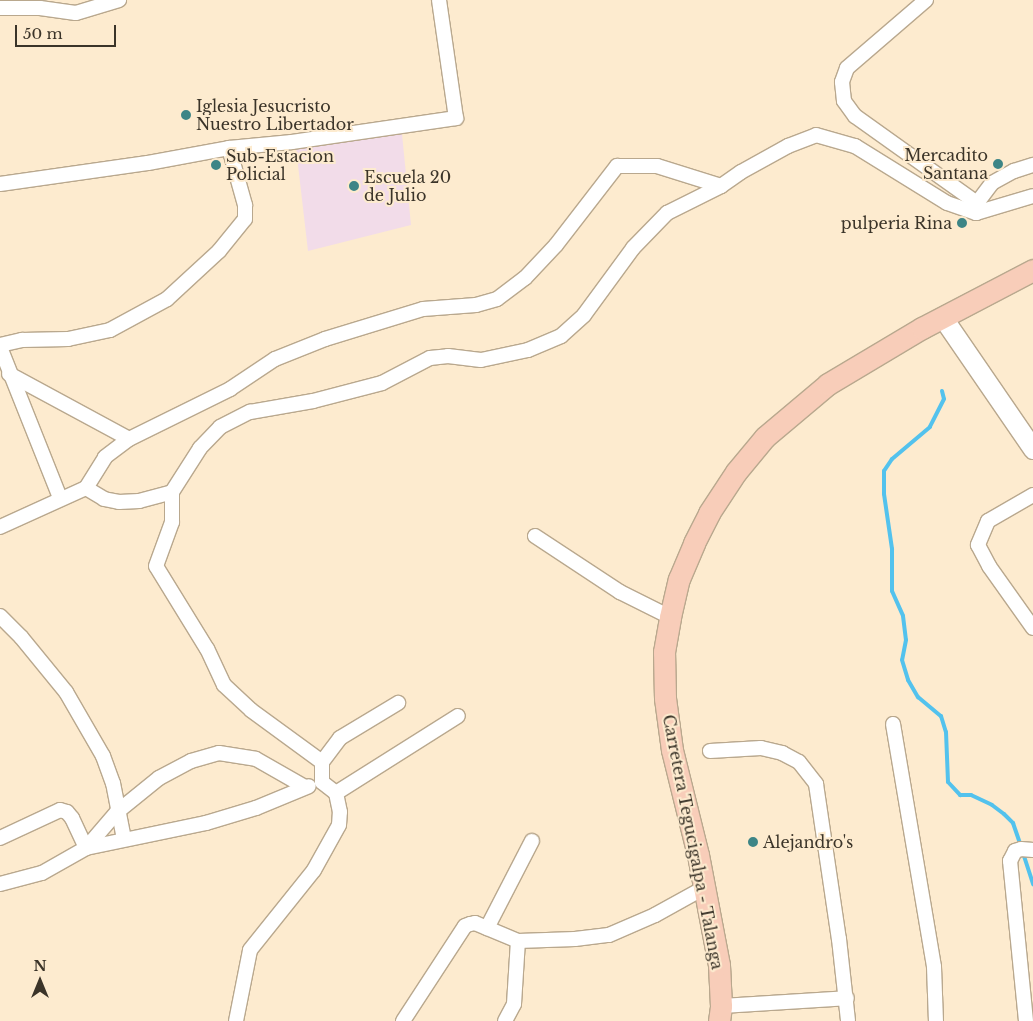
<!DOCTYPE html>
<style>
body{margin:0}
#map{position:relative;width:1033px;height:1021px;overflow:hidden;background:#fdebcf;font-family:"Libre Baskerville",serif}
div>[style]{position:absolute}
.education>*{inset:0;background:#f2dce9}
.stream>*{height:4px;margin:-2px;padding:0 2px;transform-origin:2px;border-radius:2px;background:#53c2ed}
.roads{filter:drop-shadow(1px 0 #b9a88e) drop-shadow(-1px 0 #b9a88e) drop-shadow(0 1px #b9a88e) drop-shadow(0 -1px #b9a88e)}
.street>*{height:14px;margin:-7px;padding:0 7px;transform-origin:7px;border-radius:7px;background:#fff}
.secondary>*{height:19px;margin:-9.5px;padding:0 9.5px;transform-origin:9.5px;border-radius:9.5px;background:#fff}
.primary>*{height:21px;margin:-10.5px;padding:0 10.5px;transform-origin:10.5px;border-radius:10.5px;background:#f8cdb9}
.dots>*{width:14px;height:14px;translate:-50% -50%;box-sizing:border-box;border:2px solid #fdebcf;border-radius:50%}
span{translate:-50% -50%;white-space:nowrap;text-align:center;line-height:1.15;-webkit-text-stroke:4px #fdebcf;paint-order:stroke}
.poi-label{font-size:16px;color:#3b3429}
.left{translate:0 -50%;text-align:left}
.right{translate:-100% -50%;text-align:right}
.street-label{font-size:16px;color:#3b3429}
.north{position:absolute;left:15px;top:956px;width:50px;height:50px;-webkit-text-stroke:4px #fdebcf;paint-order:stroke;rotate:0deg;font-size:14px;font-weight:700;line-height:20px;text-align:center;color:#3b3429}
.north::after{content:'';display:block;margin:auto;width:18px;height:22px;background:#3b3429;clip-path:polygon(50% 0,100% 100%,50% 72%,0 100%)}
.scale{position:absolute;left:15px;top:25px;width:101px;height:22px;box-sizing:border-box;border:2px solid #3b3429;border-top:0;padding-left:6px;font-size:15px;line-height:18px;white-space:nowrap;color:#3b3429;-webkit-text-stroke:4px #fdebcf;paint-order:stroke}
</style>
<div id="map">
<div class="education">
<i style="clip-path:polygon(402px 134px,411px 225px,308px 251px,296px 148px)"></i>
</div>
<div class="stream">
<i style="left:942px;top:391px;width:8px;rotate:76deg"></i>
<i style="left:944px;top:399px;width:31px;rotate:117deg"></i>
<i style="left:930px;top:427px;width:50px;rotate:139.9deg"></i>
<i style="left:892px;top:459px;width:14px;rotate:124deg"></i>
<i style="left:884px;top:471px;width:23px;rotate:90deg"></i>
<i style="left:884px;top:494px;width:56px;rotate:81.7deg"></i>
<i style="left:892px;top:549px;width:42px;rotate:90deg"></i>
<i style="left:892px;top:591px;width:27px;rotate:66deg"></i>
<i style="left:903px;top:616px;width:24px;rotate:83deg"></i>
<i style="left:906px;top:640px;width:20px;rotate:101deg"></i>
<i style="left:902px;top:660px;width:21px;rotate:73deg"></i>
<i style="left:908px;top:680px;width:20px;rotate:60deg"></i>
<i style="left:918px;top:697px;width:30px;rotate:40deg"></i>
<i style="left:941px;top:716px;width:17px;rotate:73deg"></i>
<i style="left:946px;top:732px;width:50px;rotate:87.7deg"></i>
<i style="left:948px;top:782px;width:18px;rotate:47deg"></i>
<i style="left:960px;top:795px;width:11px"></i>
<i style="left:971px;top:795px;width:23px;rotate:25deg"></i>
<i style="left:992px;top:805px;width:15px;rotate:37deg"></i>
<i style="left:1004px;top:814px;width:13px;rotate:45deg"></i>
<i style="left:1013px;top:823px;width:24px;rotate:71deg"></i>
<i style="left:1023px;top:853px;width:33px;rotate:72deg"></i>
</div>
<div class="roads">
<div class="street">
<i style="left:926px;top:0;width:104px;rotate:139.3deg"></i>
<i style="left:847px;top:68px;width:15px;rotate:110deg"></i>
<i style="left:842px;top:82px;width:19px;rotate:84deg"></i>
<i style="left:844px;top:101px;width:19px;rotate:54deg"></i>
<i style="left:855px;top:116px;width:150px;rotate:35.5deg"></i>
<i style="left:0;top:8px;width:40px"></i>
<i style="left:40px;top:8px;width:36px;rotate:8deg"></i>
<i style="left:76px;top:13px;width:45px;rotate:-16.8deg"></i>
<i style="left:0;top:184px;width:149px;rotate:-8.1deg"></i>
<i style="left:148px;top:163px;width:82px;rotate:-10.5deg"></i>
<i style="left:229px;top:148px;width:63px;rotate:-5.4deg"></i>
<i style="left:292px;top:142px;width:166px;rotate:-8.3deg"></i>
<i style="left:456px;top:118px;width:119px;rotate:-98.2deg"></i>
<i style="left:976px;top:210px;width:7px;rotate:-82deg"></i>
<i style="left:977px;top:203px;width:25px;rotate:-53deg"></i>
<i style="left:992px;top:183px;width:25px;rotate:-29deg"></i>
<i style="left:1014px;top:171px;width:20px;rotate:-18deg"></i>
<i style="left:0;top:345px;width:23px;rotate:-13deg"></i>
<i style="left:22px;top:340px;width:46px;rotate:-1.2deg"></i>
<i style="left:68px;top:339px;width:43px;rotate:-12.1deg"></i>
<i style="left:110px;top:330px;width:65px;rotate:-28.5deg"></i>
<i style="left:167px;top:299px;width:71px;rotate:-42.7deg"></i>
<i style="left:219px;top:251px;width:41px;rotate:-50.9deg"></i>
<i style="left:245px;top:219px;width:14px;rotate:-90deg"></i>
<i style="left:245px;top:205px;width:59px;rotate:-105.7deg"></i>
<i style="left:0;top:347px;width:162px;rotate:68.3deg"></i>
<i style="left:9px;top:374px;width:136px;rotate:28.4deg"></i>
<i style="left:86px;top:488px;width:36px;rotate:-58deg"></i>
<i style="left:105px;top:457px;width:30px;rotate:-37deg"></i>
<i style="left:129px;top:439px;width:113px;rotate:-26.3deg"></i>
<i style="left:230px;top:389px;width:54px;rotate:-33.7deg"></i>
<i style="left:275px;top:359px;width:54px;rotate:-21.8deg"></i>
<i style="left:325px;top:339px;width:102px;rotate:-17deg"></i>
<i style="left:423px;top:309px;width:53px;rotate:-4.3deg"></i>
<i style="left:476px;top:305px;width:22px;rotate:-16deg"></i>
<i style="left:497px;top:299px;width:35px;rotate:-37deg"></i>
<i style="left:525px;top:278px;width:45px;rotate:-46.8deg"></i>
<i style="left:556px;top:245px;width:100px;rotate:-52.3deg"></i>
<i style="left:617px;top:166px;width:40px"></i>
<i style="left:657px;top:166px;width:67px;rotate:17.4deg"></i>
<i style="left:1033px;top:495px;width:52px;rotate:150deg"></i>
<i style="left:988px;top:521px;width:26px;rotate:113deg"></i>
<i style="left:978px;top:545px;width:24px;rotate:62deg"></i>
<i style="left:989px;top:566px;width:76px;rotate:54.6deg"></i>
<i style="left:0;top:527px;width:94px;rotate:-24.4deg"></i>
<i style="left:86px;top:488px;width:21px;rotate:31deg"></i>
<i style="left:104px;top:499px;width:15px;rotate:11deg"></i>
<i style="left:119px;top:502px;width:20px;rotate:-3deg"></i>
<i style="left:139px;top:501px;width:34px;rotate:-15deg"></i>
<i style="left:535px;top:536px;width:102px;rotate:33.4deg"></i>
<i style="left:620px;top:592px;width:56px;rotate:26.6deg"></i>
<i style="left:0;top:616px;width:30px;rotate:45deg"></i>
<i style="left:21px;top:637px;width:71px;rotate:50.7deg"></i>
<i style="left:66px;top:692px;width:74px;rotate:60deg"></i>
<i style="left:103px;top:756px;width:29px;rotate:70deg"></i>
<i style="left:113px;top:783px;width:57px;rotate:78.9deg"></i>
<i style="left:893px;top:724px;width:246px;rotate:80.4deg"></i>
<i style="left:934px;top:967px;width:54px;rotate:87.9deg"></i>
<i style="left:710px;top:751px;width:51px;rotate:-3.4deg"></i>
<i style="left:761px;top:748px;width:22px;rotate:13deg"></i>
<i style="left:782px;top:753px;width:19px;rotate:28deg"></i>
<i style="left:799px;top:762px;width:28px;rotate:52deg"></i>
<i style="left:816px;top:784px;width:157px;rotate:81.6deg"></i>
<i style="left:839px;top:939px;width:82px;rotate:83.7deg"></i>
<i style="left:322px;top:762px;width:30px;rotate:-53deg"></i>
<i style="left:340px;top:738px;width:68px;rotate:-31.1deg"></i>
<i style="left:336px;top:793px;width:144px;rotate:-32.3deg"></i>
<i style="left:0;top:838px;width:66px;rotate:-25deg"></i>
<i style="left:60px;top:810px;width:7px;rotate:16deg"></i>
<i style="left:67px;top:812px;width:8px;rotate:50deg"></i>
<i style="left:72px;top:818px;width:33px;rotate:65deg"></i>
<i style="left:86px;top:848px;width:48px;rotate:-49.3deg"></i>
<i style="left:117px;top:812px;width:54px;rotate:-39deg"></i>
<i style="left:159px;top:778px;width:36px;rotate:-28deg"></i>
<i style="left:191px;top:761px;width:29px;rotate:-16deg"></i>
<i style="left:219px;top:753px;width:37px;rotate:9deg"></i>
<i style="left:256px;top:759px;width:56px;rotate:29.7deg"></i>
<i style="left:0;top:884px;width:43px;rotate:-14.7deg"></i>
<i style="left:42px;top:873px;width:51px;rotate:-29.6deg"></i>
<i style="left:86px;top:848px;width:123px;rotate:-11.8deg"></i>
<i style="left:206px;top:823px;width:52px;rotate:-16.7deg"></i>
<i style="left:256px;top:808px;width:57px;rotate:-22.5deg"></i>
<i style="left:487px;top:928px;width:98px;rotate:-62.7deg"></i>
<i style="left:721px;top:1006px;width:126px;rotate:-3.6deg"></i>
<i style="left:236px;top:1021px;width:72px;rotate:-78.8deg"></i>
<i style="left:250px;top:950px;width:102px;rotate:-51.3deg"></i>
<i style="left:314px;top:870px;width:51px;rotate:-60.9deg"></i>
<i style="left:339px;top:825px;width:13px;rotate:-86deg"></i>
<i style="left:340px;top:812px;width:19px;rotate:-102deg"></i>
<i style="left:336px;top:793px;width:18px;rotate:-142deg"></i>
<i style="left:322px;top:782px;width:20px;rotate:-90deg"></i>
<i style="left:322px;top:762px;width:88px;rotate:-143.8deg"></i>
<i style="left:251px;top:710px;width:37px;rotate:-137deg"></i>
<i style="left:224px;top:685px;width:40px;rotate:-115deg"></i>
<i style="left:207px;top:649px;width:97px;rotate:-121.6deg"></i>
<i style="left:156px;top:566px;width:47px;rotate:-70deg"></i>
<i style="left:172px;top:522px;width:30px;rotate:-90deg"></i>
<i style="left:172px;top:492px;width:52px;rotate:-57.5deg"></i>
<i style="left:200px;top:448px;width:29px;rotate:-46deg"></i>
<i style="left:220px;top:427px;width:34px;rotate:-27deg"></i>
<i style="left:250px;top:412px;width:64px;rotate:-9.9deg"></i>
<i style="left:313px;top:401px;width:71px;rotate:-14.6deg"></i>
<i style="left:382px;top:383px;width:54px;rotate:-27.5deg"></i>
<i style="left:430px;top:358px;width:18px;rotate:-6deg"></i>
<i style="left:448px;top:356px;width:33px;rotate:7deg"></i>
<i style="left:481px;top:360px;width:48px;rotate:-12deg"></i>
<i style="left:528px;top:350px;width:36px;rotate:-23deg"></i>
<i style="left:561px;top:336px;width:31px;rotate:-42deg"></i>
<i style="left:584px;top:315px;width:83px;rotate:-53.8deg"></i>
<i style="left:633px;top:248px;width:49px;rotate:-45.8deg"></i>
<i style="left:667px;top:213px;width:60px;rotate:-26.6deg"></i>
<i style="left:721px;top:186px;width:24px;rotate:-35deg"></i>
<i style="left:741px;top:172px;width:54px;rotate:-29deg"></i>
<i style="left:788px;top:146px;width:30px;rotate:-21deg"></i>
<i style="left:816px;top:135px;width:41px;rotate:15.8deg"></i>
<i style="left:855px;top:146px;width:108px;rotate:31.8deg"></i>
<i style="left:947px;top:203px;width:31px;rotate:19deg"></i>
<i style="left:976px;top:213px;width:59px;rotate:-16.6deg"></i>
<i style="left:403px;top:1021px;width:113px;rotate:-56.9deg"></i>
<i style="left:465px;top:926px;width:5px;rotate:-22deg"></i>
<i style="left:470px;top:924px;width:5px;rotate:-11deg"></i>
<i style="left:475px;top:923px;width:47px;rotate:22.7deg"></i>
<i style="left:518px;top:941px;width:57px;rotate:-2deg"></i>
<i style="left:575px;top:939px;width:34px;rotate:-7deg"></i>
<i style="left:609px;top:935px;width:50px;rotate:-23.5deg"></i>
<i style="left:655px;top:915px;width:56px;rotate:-28.9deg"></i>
<i style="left:505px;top:1021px;width:19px;rotate:-62deg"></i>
<i style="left:514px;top:1004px;width:63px;rotate:-86.4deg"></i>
<i style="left:1026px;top:1021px;width:161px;rotate:-95.7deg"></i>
<i style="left:1010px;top:861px;width:11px;rotate:-63deg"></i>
<i style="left:1015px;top:851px;width:6px;rotate:-18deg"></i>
<i style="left:1021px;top:849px;width:12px;rotate:5deg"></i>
</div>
<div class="secondary">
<i style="left:943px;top:318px;width:159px;rotate:55.5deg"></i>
</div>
<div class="primary">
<i style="left:719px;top:1021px;width:15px;rotate:-82deg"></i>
<i style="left:721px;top:1006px;width:41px;rotate:-92.8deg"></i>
<i style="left:719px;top:965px;width:112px;rotate:-100.8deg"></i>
<i style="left:698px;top:855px;width:108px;rotate:-103.9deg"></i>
<i style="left:672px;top:750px;width:52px;rotate:-97.7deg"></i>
<i style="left:665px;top:698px;width:46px;rotate:-91.2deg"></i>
<i style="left:664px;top:652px;width:36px;rotate:-80deg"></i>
<i style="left:670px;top:617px;width:39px;rotate:-77deg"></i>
<i style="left:679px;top:579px;width:39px;rotate:-67deg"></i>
<i style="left:694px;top:543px;width:34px;rotate:-63deg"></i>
<i style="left:709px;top:513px;width:49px;rotate:-56.6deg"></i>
<i style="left:736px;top:472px;width:45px;rotate:-50.4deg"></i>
<i style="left:765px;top:437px;width:82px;rotate:-40.1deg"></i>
<i style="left:828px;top:384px;width:109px;rotate:-30.8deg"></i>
<i style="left:922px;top:328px;width:125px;rotate:-27.6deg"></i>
</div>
</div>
<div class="dots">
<i style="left:186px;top:115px;background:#3d8586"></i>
<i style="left:998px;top:164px;background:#3d8586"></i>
<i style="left:216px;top:165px;background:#3d8586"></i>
<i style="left:354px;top:186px;background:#3d8586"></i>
<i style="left:962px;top:223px;background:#3d8586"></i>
<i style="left:753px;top:842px;background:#3d8586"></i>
</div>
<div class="poi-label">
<span class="left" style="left:196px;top:115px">Iglesia Jesucristo<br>Nuestro Libertador</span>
<span class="right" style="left:988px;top:164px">Mercadito<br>Santana</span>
<span class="left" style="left:226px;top:165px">Sub-Estacion<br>Policial</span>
<span class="left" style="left:364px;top:186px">Escuela 20<br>de Julio</span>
<span class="right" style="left:952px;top:223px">pulperia Rina</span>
<span class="left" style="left:763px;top:842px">Alejandro's</span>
</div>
<div class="street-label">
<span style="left:693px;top:842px;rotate:79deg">Carretera Tegucigalpa - Talanga</span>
</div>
<div class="north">N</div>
<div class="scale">50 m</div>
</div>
